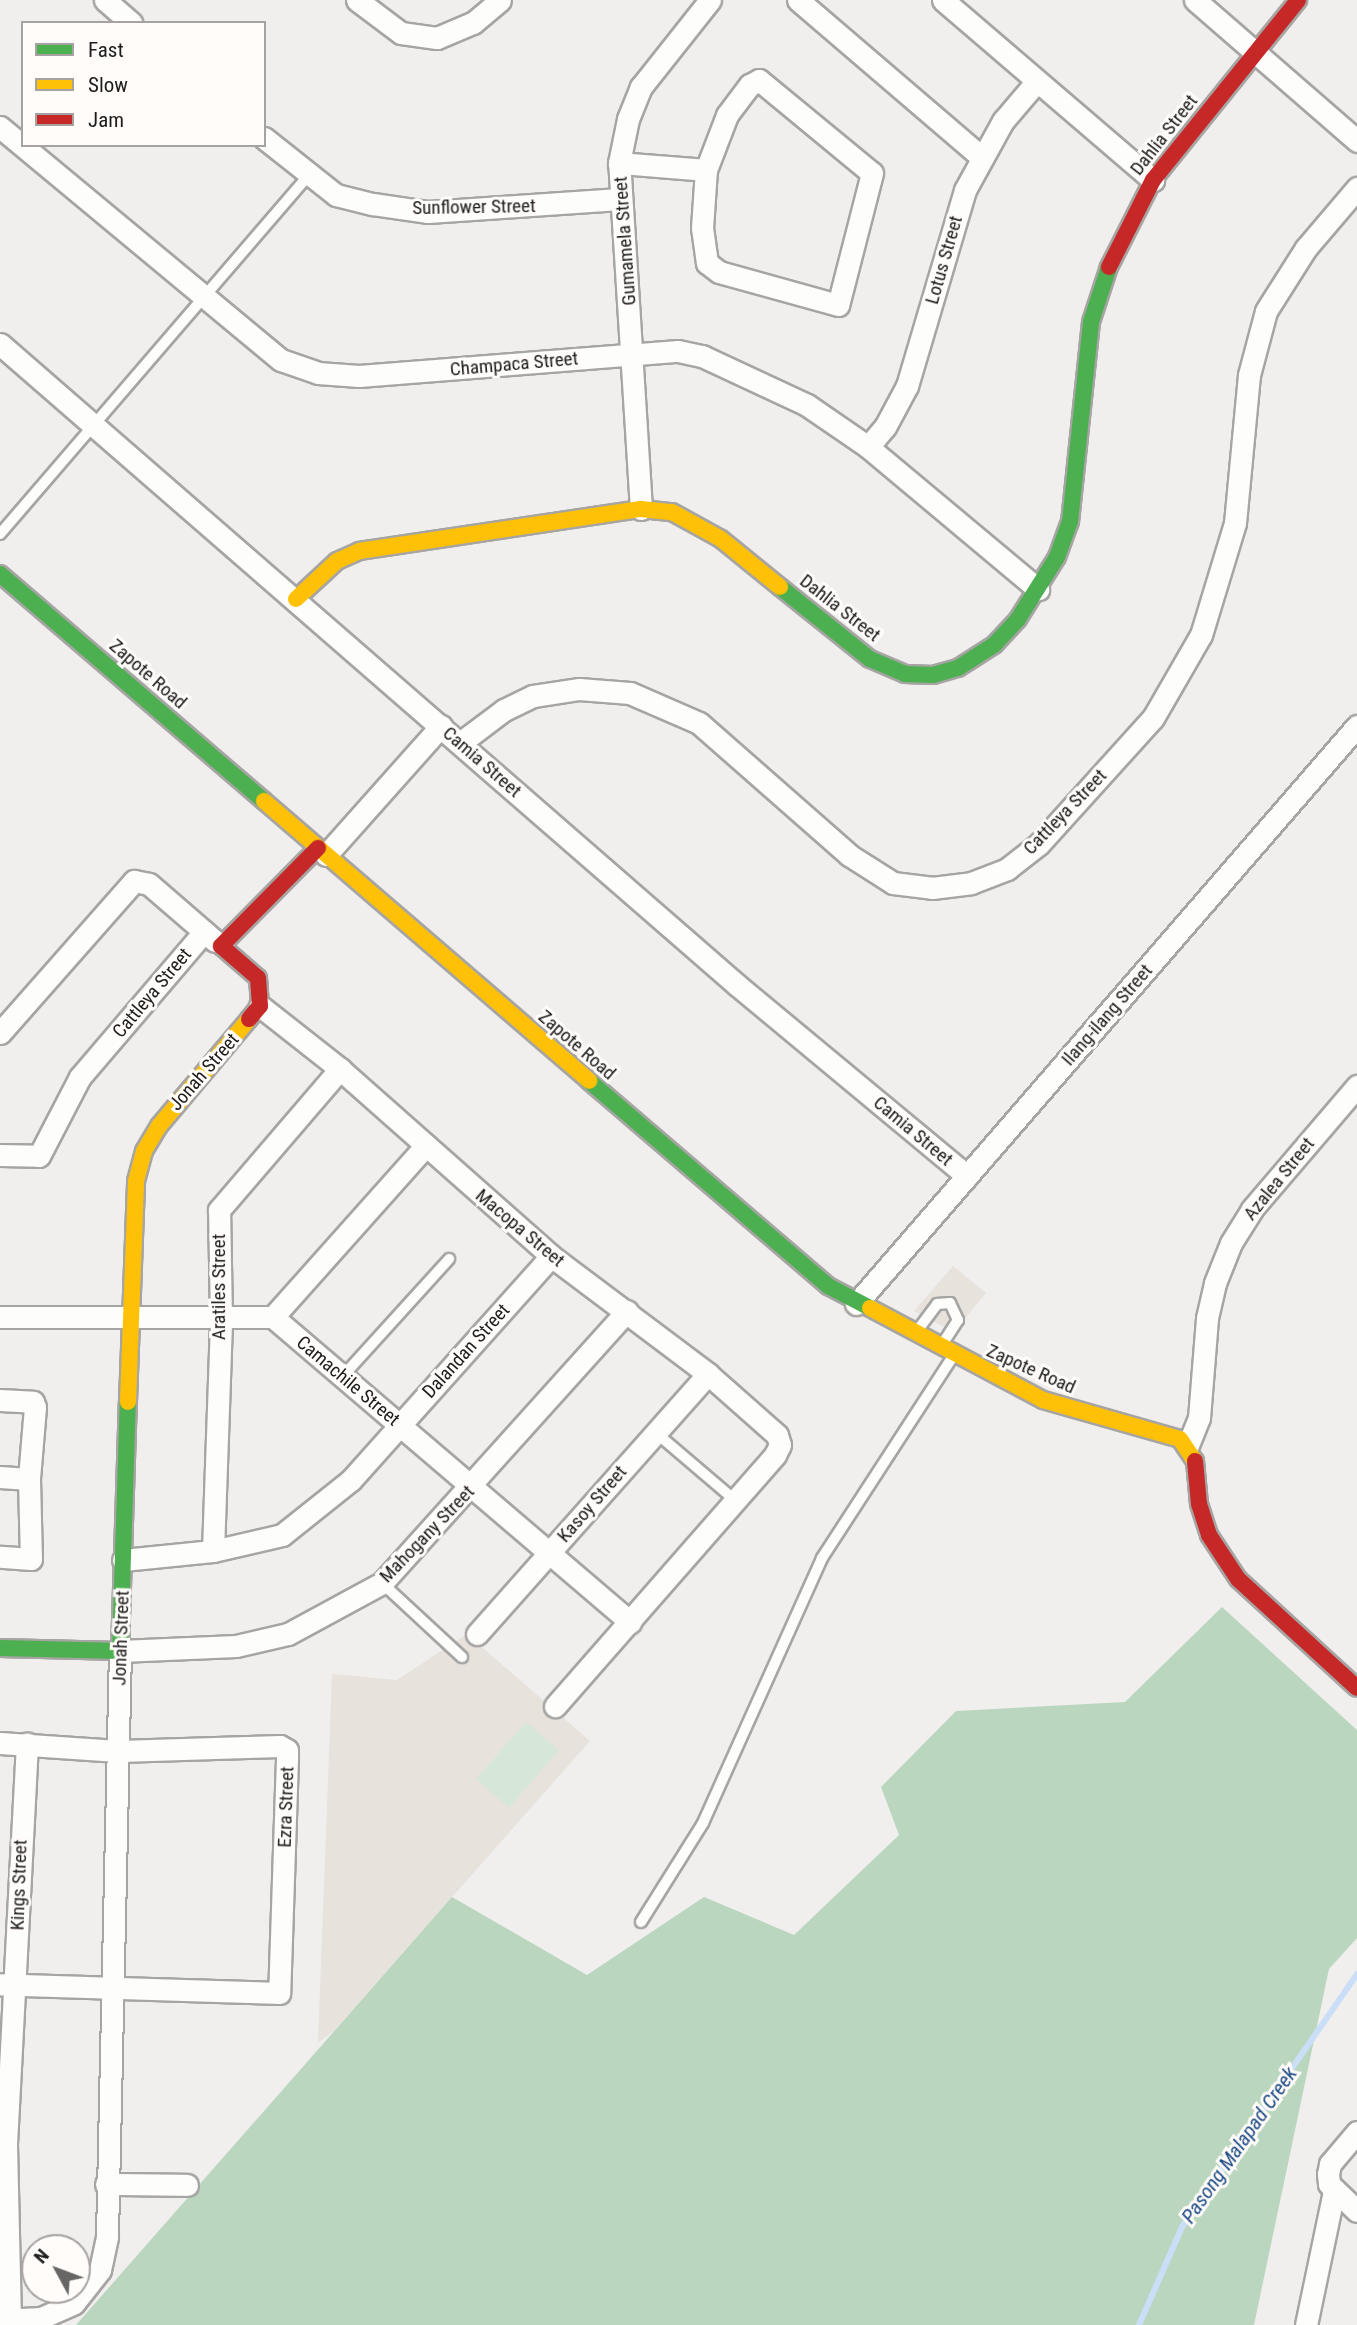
<!DOCTYPE html>
<style>
body{margin:0}
#map{position:relative;width:1357px;height:2325px;overflow:hidden;background:#f0efed;font-family:"Roboto Condensed",sans-serif}
div>[style]{position:absolute}
.built>*{inset:0;background:#e7e2dc}
.green>*{inset:0;background:#d6e7d8}
.forest>*{inset:0;background:#bbd6bf}
.stream>*{height:6px;margin:-3px;padding:0 3px;transform-origin:3px;border-radius:3px;background:#cadef7}
.roads{filter:drop-shadow(2px 0 #a6a5a3) drop-shadow(-2px 0 #a6a5a3) drop-shadow(0 2px #a6a5a3) drop-shadow(0 -2px #a6a5a3)}
.lane>*{height:10px;margin:-5px;padding:0 5px;transform-origin:5px;border-radius:5px;background:#fdfdfc}
.street>*{height:21px;margin:-10.5px;padding:0 10.5px;transform-origin:10.5px;border-radius:10.5px;background:#fdfdfc}
.fast>*{height:16px;margin:-8px;padding:0 8px;transform-origin:8px;border-radius:8px;background:#4caf50}
.slow>*{height:16px;margin:-8px;padding:0 8px;transform-origin:8px;border-radius:8px;background:#ffc107}
.jam>*{height:16px;margin:-8px;padding:0 8px;transform-origin:8px;border-radius:8px;background:#c62828}
span{translate:-50% -50%;white-space:nowrap;text-align:center;line-height:1.15;-webkit-text-stroke:6px #fffcfa;paint-order:stroke}
.street-label{font-size:19px;color:#1d1c1b}
.water-label{font-size:21px;color:#1e4c84;font-style:italic}
.legend{position:absolute;left:21px;top:21px;width:245px;height:126px;box-sizing:border-box;background:#fffcfa;border:2px solid #a5a2a1;margin:0;padding:9px 12px;list-style:none;font-size:21px;color:#1d1c1b}
.legend li{display:flex;align-items:center;gap:14px;height:35px}
.legend b{width:35px;border:2px solid #a5a2a1}
.north{position:absolute;left:21px;top:2234px;width:70px;height:70px;box-sizing:border-box;background:#fffcfa;border:2px solid #a5a2a1;border-radius:50%;rotate:311deg;font-size:19px;font-weight:700;line-height:28px;text-align:center;color:#1d1c1b}
.north::after{content:'';display:block;margin:auto;width:24px;height:32px;background:#676664;clip-path:polygon(50% 0,100% 100%,50% 72%,0 100%)}
</style>
<div id="map">
<div class="built">
<i style="clip-path:polygon(953px 1266px,986px 1293px,954px 1332px,914px 1311px)"></i>
<i style="clip-path:polygon(467px 1634px,590px 1741px,333px 2032px,318px 2043px,332px 1674px,397px 1680px)"></i>
</div>
<div class="green">
<i style="clip-path:polygon(526px 1722px,559px 1750px,509px 1808px,476px 1779px)"></i>
</div>
<div class="forest">
<i style="clip-path:polygon(1222px 1607px,1357px 1730px,1357px 1938px,1329px 1969px,1254px 2325px,76px 2325px,452px 1897px,587px 1975px,704px 1897px,794px 1935px,899px 1835px,881px 1787px,956px 1711px,1125px 1702px)"></i>
</div>
<div class="stream">
<i style="left:1139px;top:2325px;width:107px;rotate:-66.3deg"></i>
<i style="left:1182px;top:2227px;width:308px;rotate:-55.3deg"></i>
</div>
<div class="roads">
<div class="lane">
<i style="left:0;top:534px;width:472px;rotate:-49.3deg"></i>
<i style="left:917px;top:1331px;width:34px;rotate:-53deg"></i>
<i style="left:937px;top:1304px;width:13px;rotate:-4deg"></i>
<i style="left:950px;top:1303px;width:19px;rotate:65deg"></i>
<i style="left:958px;top:1320px;width:31px;rotate:123deg"></i>
<i style="left:343px;top:1376px;width:158px;rotate:-47.8deg"></i>
<i style="left:655px;top:1432px;width:106px;rotate:40.4deg"></i>
<i style="left:382px;top:1583px;width:109px;rotate:42.8deg"></i>
<i style="left:641px;top:1922px;width:117px;rotate:-57.9deg"></i>
<i style="left:703px;top:1823px;width:290px;rotate:-65.8deg"></i>
<i style="left:822px;top:1558px;width:241px;rotate:-57deg"></i>
</div>
<div class="street">
<i style="left:105px;top:0;width:35px;rotate:41deg"></i>
<i style="left:357px;top:0;width:55px;rotate:36.9deg"></i>
<i style="left:401px;top:33px;width:36px;rotate:8deg"></i>
<i style="left:437px;top:38px;width:39px;rotate:-23deg"></i>
<i style="left:473px;top:23px;width:35px;rotate:-40deg"></i>
<i style="left:798px;top:0;width:241px;rotate:40.6deg"></i>
<i style="left:943px;top:0;width:277px;rotate:40.6deg"></i>
<i style="left:1195px;top:0;width:215px;rotate:41deg"></i>
<i style="left:759px;top:80px;width:146px;rotate:39.5deg"></i>
<i style="left:872px;top:173px;width:136px;rotate:104.4deg"></i>
<i style="left:838px;top:305px;width:123px;rotate:-164.5deg"></i>
<i style="left:719px;top:272px;width:15px;rotate:-143deg"></i>
<i style="left:707px;top:263px;width:35px;rotate:-98deg"></i>
<i style="left:702px;top:228px;width:58px;rotate:-86.1deg"></i>
<i style="left:706px;top:170px;width:59px;rotate:-69.1deg"></i>
<i style="left:727px;top:115px;width:38px;rotate:-53deg"></i>
<i style="left:750px;top:85px;width:10px;rotate:-29deg"></i>
<i style="left:0;top:127px;width:365px;rotate:39.7deg"></i>
<i style="left:281px;top:360px;width:39px;rotate:19deg"></i>
<i style="left:318px;top:373px;width:41px;rotate:4.2deg"></i>
<i style="left:359px;top:376px;width:320px;rotate:-4.5deg"></i>
<i style="left:678px;top:351px;width:25px;rotate:12deg"></i>
<i style="left:702px;top:356px;width:116px;rotate:25deg"></i>
<i style="left:807px;top:405px;width:74px;rotate:34.5deg"></i>
<i style="left:868px;top:447px;width:222px;rotate:39.9deg"></i>
<i style="left:264px;top:138px;width:92px;rotate:38.4deg"></i>
<i style="left:336px;top:195px;width:38px;rotate:14deg"></i>
<i style="left:373px;top:204px;width:56px;rotate:8.3deg"></i>
<i style="left:428px;top:212px;width:192px;rotate:-3.9deg"></i>
<i style="left:619px;top:163px;width:87px;rotate:4.6deg"></i>
<i style="left:0;top:344px;width:977px;rotate:41.01deg"></i>
<i style="left:737px;top:985px;width:299px;rotate:39.7deg"></i>
<i style="left:868px;top:447px;width:26px;rotate:-50deg"></i>
<i style="left:885px;top:427px;width:47px;rotate:-61.8deg"></i>
<i style="left:907px;top:386px;width:204px;rotate:-73.5deg"></i>
<i style="left:965px;top:190px;width:79px;rotate:-61.2deg"></i>
<i style="left:1003px;top:121px;width:52px;rotate:-49.6deg"></i>
<i style="left:641px;top:509px;width:347px;rotate:-93.6deg"></i>
<i style="left:619px;top:163px;width:45px;rotate:-78.4deg"></i>
<i style="left:628px;top:119px;width:35px;rotate:-68deg"></i>
<i style="left:641px;top:87px;width:111px;rotate:-51.6deg"></i>
<i style="left:460px;top:743px;width:55px;rotate:-36.9deg"></i>
<i style="left:504px;top:710px;width:32px;rotate:-26deg"></i>
<i style="left:533px;top:696px;width:47px;rotate:-8.7deg"></i>
<i style="left:579px;top:689px;width:51px;rotate:4.5deg"></i>
<i style="left:630px;top:693px;width:75px;rotate:23.5deg"></i>
<i style="left:699px;top:723px;width:200px;rotate:41.3deg"></i>
<i style="left:849px;top:855px;width:52px;rotate:32.5deg"></i>
<i style="left:893px;top:883px;width:39px;rotate:7deg"></i>
<i style="left:932px;top:888px;width:39px;rotate:-7deg"></i>
<i style="left:971px;top:883px;width:39px;rotate:-21deg"></i>
<i style="left:1007px;top:869px;width:41px;rotate:-38deg"></i>
<i style="left:1039px;top:844px;width:170px;rotate:-47.9deg"></i>
<i style="left:1153px;top:718px;width:96px;rotate:-60deg"></i>
<i style="left:1201px;top:635px;width:117px;rotate:-73.1deg"></i>
<i style="left:1235px;top:523px;width:149px;rotate:-84.6deg"></i>
<i style="left:1249px;top:375px;width:66px;rotate:-75.1deg"></i>
<i style="left:1266px;top:311px;width:75px;rotate:-57.6deg"></i>
<i style="left:1306px;top:248px;width:79px;rotate:-49.6deg"></i>
<i style="left:326px;top:855px;width:173px;rotate:-48.3deg"></i>
<i style="left:260px;top:1006px;width:102px;rotate:38.2deg"></i>
<i style="left:340px;top:1069px;width:282px;rotate:41.5deg"></i>
<i style="left:551px;top:1256px;width:196px;rotate:36.9deg"></i>
<i style="left:708px;top:1374px;width:92px;rotate:41.5deg"></i>
<i style="left:777px;top:1435px;width:10px;rotate:73deg"></i>
<i style="left:780px;top:1445px;width:11px;rotate:117deg"></i>
<i style="left:775px;top:1455px;width:334px;rotate:131.2deg"></i>
<i style="left:0;top:1033px;width:203px;rotate:-48.6deg"></i>
<i style="left:134px;top:881px;width:15px;rotate:11deg"></i>
<i style="left:149px;top:884px;width:87px;rotate:40.8deg"></i>
<i style="left:0;top:1155px;width:39px;rotate:1deg"></i>
<i style="left:39px;top:1156px;width:89px;rotate:-62.6deg"></i>
<i style="left:80px;top:1077px;width:191px;rotate:-49.5deg"></i>
<i style="left:856px;top:1304px;width:765px;rotate:-49.08deg"></i>
<i style="left:0;top:1317px;width:273px"></i>
<i style="left:273px;top:1317px;width:470px;rotate:40.5deg"></i>
<i style="left:273px;top:1317px;width:230px;rotate:-48.3deg"></i>
<i style="left:0;top:1400px;width:33px;rotate:3deg"></i>
<i style="left:33px;top:1402px;width:5px;rotate:68deg"></i>
<i style="left:35px;top:1407px;width:72px;rotate:94.8deg"></i>
<i style="left:29px;top:1479px;width:80px;rotate:88.6deg"></i>
<i style="left:31px;top:1559px;width:31px;rotate:-176deg"></i>
<i style="left:1188px;top:1445px;width:29px;rotate:-68deg"></i>
<i style="left:1199px;top:1418px;width:100px;rotate:-85.4deg"></i>
<i style="left:1207px;top:1318px;width:36px;rotate:-77deg"></i>
<i style="left:1215px;top:1283px;width:43px;rotate:-68.2deg"></i>
<i style="left:1231px;top:1243px;width:40px;rotate:-58deg"></i>
<i style="left:1252px;top:1209px;width:162px;rotate:-49.5deg"></i>
<i style="left:0;top:1477px;width:29px;rotate:4deg"></i>
<i style="left:213px;top:1551px;width:231px;rotate:-88deg"></i>
<i style="left:221px;top:1320px;width:110px;rotate:-91deg"></i>
<i style="left:219px;top:1210px;width:186px;rotate:-49.4deg"></i>
<i style="left:123px;top:1560px;width:90px;rotate:-5.7deg"></i>
<i style="left:213px;top:1551px;width:71px;rotate:-13.1deg"></i>
<i style="left:282px;top:1535px;width:88px;rotate:-38.6deg"></i>
<i style="left:351px;top:1480px;width:300px;rotate:-48.2deg"></i>
<i style="left:477px;top:1634px;width:348px;rotate:-48.4deg"></i>
<i style="left:0;top:1743px;width:118px;rotate:3.9deg"></i>
<i style="left:118px;top:1751px;width:162px;rotate:-1.8deg"></i>
<i style="left:280px;top:1746px;width:8px;rotate:30deg"></i>
<i style="left:287px;top:1750px;width:8px;rotate:90deg"></i>
<i style="left:287px;top:1758px;width:235px;rotate:91.9deg"></i>
<i style="left:279px;top:1993px;width:279px;rotate:-178.2deg"></i>
<i style="left:1357px;top:2132px;width:42px;rotate:130.2deg"></i>
<i style="left:1330px;top:2164px;width:10px;rotate:101deg"></i>
<i style="left:1328px;top:2174px;width:10px;rotate:84deg"></i>
<i style="left:1329px;top:2184px;width:39px;rotate:44deg"></i>
<i style="left:106px;top:2184px;width:81px;rotate:0.7deg"></i>
<i style="left:0;top:2320px;width:41px;rotate:-2.8deg"></i>
<i style="left:41px;top:2318px;width:36px;rotate:-24deg"></i>
<i style="left:74px;top:2303px;width:42px;rotate:-51.8deg"></i>
<i style="left:100px;top:2270px;width:35px;rotate:-78deg"></i>
<i style="left:107px;top:2236px;width:585px;rotate:-88.73deg"></i>
<i style="left:120px;top:1651px;width:116px;rotate:-2.5deg"></i>
<i style="left:236px;top:1646px;width:53px;rotate:-13deg"></i>
<i style="left:288px;top:1634px;width:107px;rotate:-28.5deg"></i>
<i style="left:382px;top:1583px;width:366px;rotate:-48deg"></i>
<i style="left:10px;top:2321px;width:177px;rotate:-91.3deg"></i>
<i style="left:6px;top:2144px;width:401px;rotate:-87deg"></i>
<i style="left:1306px;top:2325px;width:137px;rotate:-78.2deg"></i>
</div>
<div class="fast">
<i style="left:0;top:574px;width:348px;rotate:40.7deg"></i>
<i style="left:780px;top:587px;width:115px;rotate:38.7deg"></i>
<i style="left:870px;top:659px;width:38px;rotate:23deg"></i>
<i style="left:905px;top:674px;width:28px;rotate:2deg"></i>
<i style="left:933px;top:675px;width:26px;rotate:-16deg"></i>
<i style="left:958px;top:668px;width:43px;rotate:-32.6deg"></i>
<i style="left:994px;top:645px;width:35px;rotate:-47deg"></i>
<i style="left:1018px;top:619px;width:73px;rotate:-57.8deg"></i>
<i style="left:1057px;top:557px;width:37px;rotate:-70deg"></i>
<i style="left:1070px;top:522px;width:201px;rotate:-84deg"></i>
<i style="left:1091px;top:322px;width:58px;rotate:-71.9deg"></i>
<i style="left:589px;top:1081px;width:315px;rotate:40.6deg"></i>
<i style="left:828px;top:1286px;width:47px;rotate:27.6deg"></i>
<i style="left:0;top:1648px;width:120px;rotate:1.4deg"></i>
<i style="left:120px;top:1651px;width:249px;rotate:-88.2deg"></i>
</div>
<div class="slow">
<i style="left:296px;top:599px;width:56px;rotate:-42.8deg"></i>
<i style="left:337px;top:561px;width:24px;rotate:-24deg"></i>
<i style="left:359px;top:551px;width:285px;rotate:-8.5deg"></i>
<i style="left:641px;top:509px;width:31px;rotate:6deg"></i>
<i style="left:672px;top:512px;width:56px;rotate:28.9deg"></i>
<i style="left:721px;top:539px;width:76px;rotate:39.1deg"></i>
<i style="left:264px;top:801px;width:429px;rotate:40.7deg"></i>
<i style="left:870px;top:1308px;width:196px;rotate:28deg"></i>
<i style="left:1043px;top:1400px;width:142px;rotate:15.9deg"></i>
<i style="left:1180px;top:1439px;width:27px;rotate:56deg"></i>
<i style="left:128px;top:1402px;width:221px;rotate:-87.9deg"></i>
<i style="left:136px;top:1181px;width:31px;rotate:-75deg"></i>
<i style="left:144px;top:1151px;width:29px;rotate:-59deg"></i>
<i style="left:159px;top:1126px;width:140px;rotate:-49.9deg"></i>
</div>
<div class="jam">
<i style="left:1109px;top:267px;width:97px;rotate:-63.2deg"></i>
<i style="left:1153px;top:180px;width:231px;rotate:-51.1deg"></i>
<i style="left:249px;top:1019px;width:17px;rotate:-50deg"></i>
<i style="left:260px;top:1006px;width:28px;rotate:-94deg"></i>
<i style="left:258px;top:978px;width:49px;rotate:-139.1deg"></i>
<i style="left:221px;top:946px;width:138px;rotate:-45.3deg"></i>
<i style="left:1195px;top:1461px;width:43px;rotate:84.7deg"></i>
<i style="left:1199px;top:1504px;width:33px;rotate:72deg"></i>
<i style="left:1209px;top:1535px;width:53px;rotate:56.6deg"></i>
<i style="left:1238px;top:1579px;width:161px;rotate:42.5deg"></i>
</div>
</div>
<div class="street-label">
<span style="left:1164px;top:135px;rotate:-52deg">Dahlia Street</span>
<span style="left:474px;top:207px;rotate:-1deg">Sunflower Street</span>
<span style="left:625px;top:241px;rotate:-94deg">Gumamela Street</span>
<span style="left:944px;top:260px;rotate:-74deg">Lotus Street</span>
<span style="left:514px;top:364px;rotate:-5deg">Champaca Street</span>
<span style="left:840px;top:608px;rotate:38deg">Dahlia Street</span>
<span style="left:148px;top:674px;rotate:41deg">Zapote Road</span>
<span style="left:482px;top:762px;rotate:41deg">Camia Street</span>
<span style="left:1065px;top:812px;rotate:-46deg">Cattleya Street</span>
<span style="left:152px;top:993px;rotate:-50deg">Cattleya Street</span>
<span style="left:1107px;top:1015px;rotate:-49deg">Ilang-ilang Street</span>
<span style="left:577px;top:1045px;rotate:41deg">Zapote Road</span>
<span style="left:204px;top:1072px;rotate:-49deg">Jonah Street</span>
<span style="left:913px;top:1131px;rotate:40deg">Camia Street</span>
<span style="left:1279px;top:1179px;rotate:-51deg">Azalea Street</span>
<span style="left:520px;top:1228px;rotate:40deg">Macopa Street</span>
<span style="left:219px;top:1287px;rotate:-90deg">Aratiles Street</span>
<span style="left:466px;top:1351px;rotate:-48deg">Dalandan Street</span>
<span style="left:1031px;top:1369px;rotate:24deg">Zapote Road</span>
<span style="left:348px;top:1381px;rotate:40deg">Camachile Street</span>
<span style="left:592px;top:1504px;rotate:-49deg">Kasoy Street</span>
<span style="left:427px;top:1534px;rotate:-46deg">Mahogany Street</span>
<span style="left:121px;top:1638px;rotate:-88deg">Jonah Street</span>
<span style="left:286px;top:1807px;rotate:-88deg">Ezra Street</span>
<span style="left:19px;top:1885px;rotate:-88deg">Kings Street</span>
</div>
<div class="water-label">
<span style="left:1239px;top:2145px;rotate:-55deg">Pasong Malapad Creek</span>
</div>
<ul class="legend">
<li><b style="height:9px;background:#4caf50"></b>Fast</li>
<li><b style="height:9px;background:#ffc107"></b>Slow</li>
<li><b style="height:9px;background:#c62828"></b>Jam</li>
</ul>
<div class="north">N</div>
</div>
